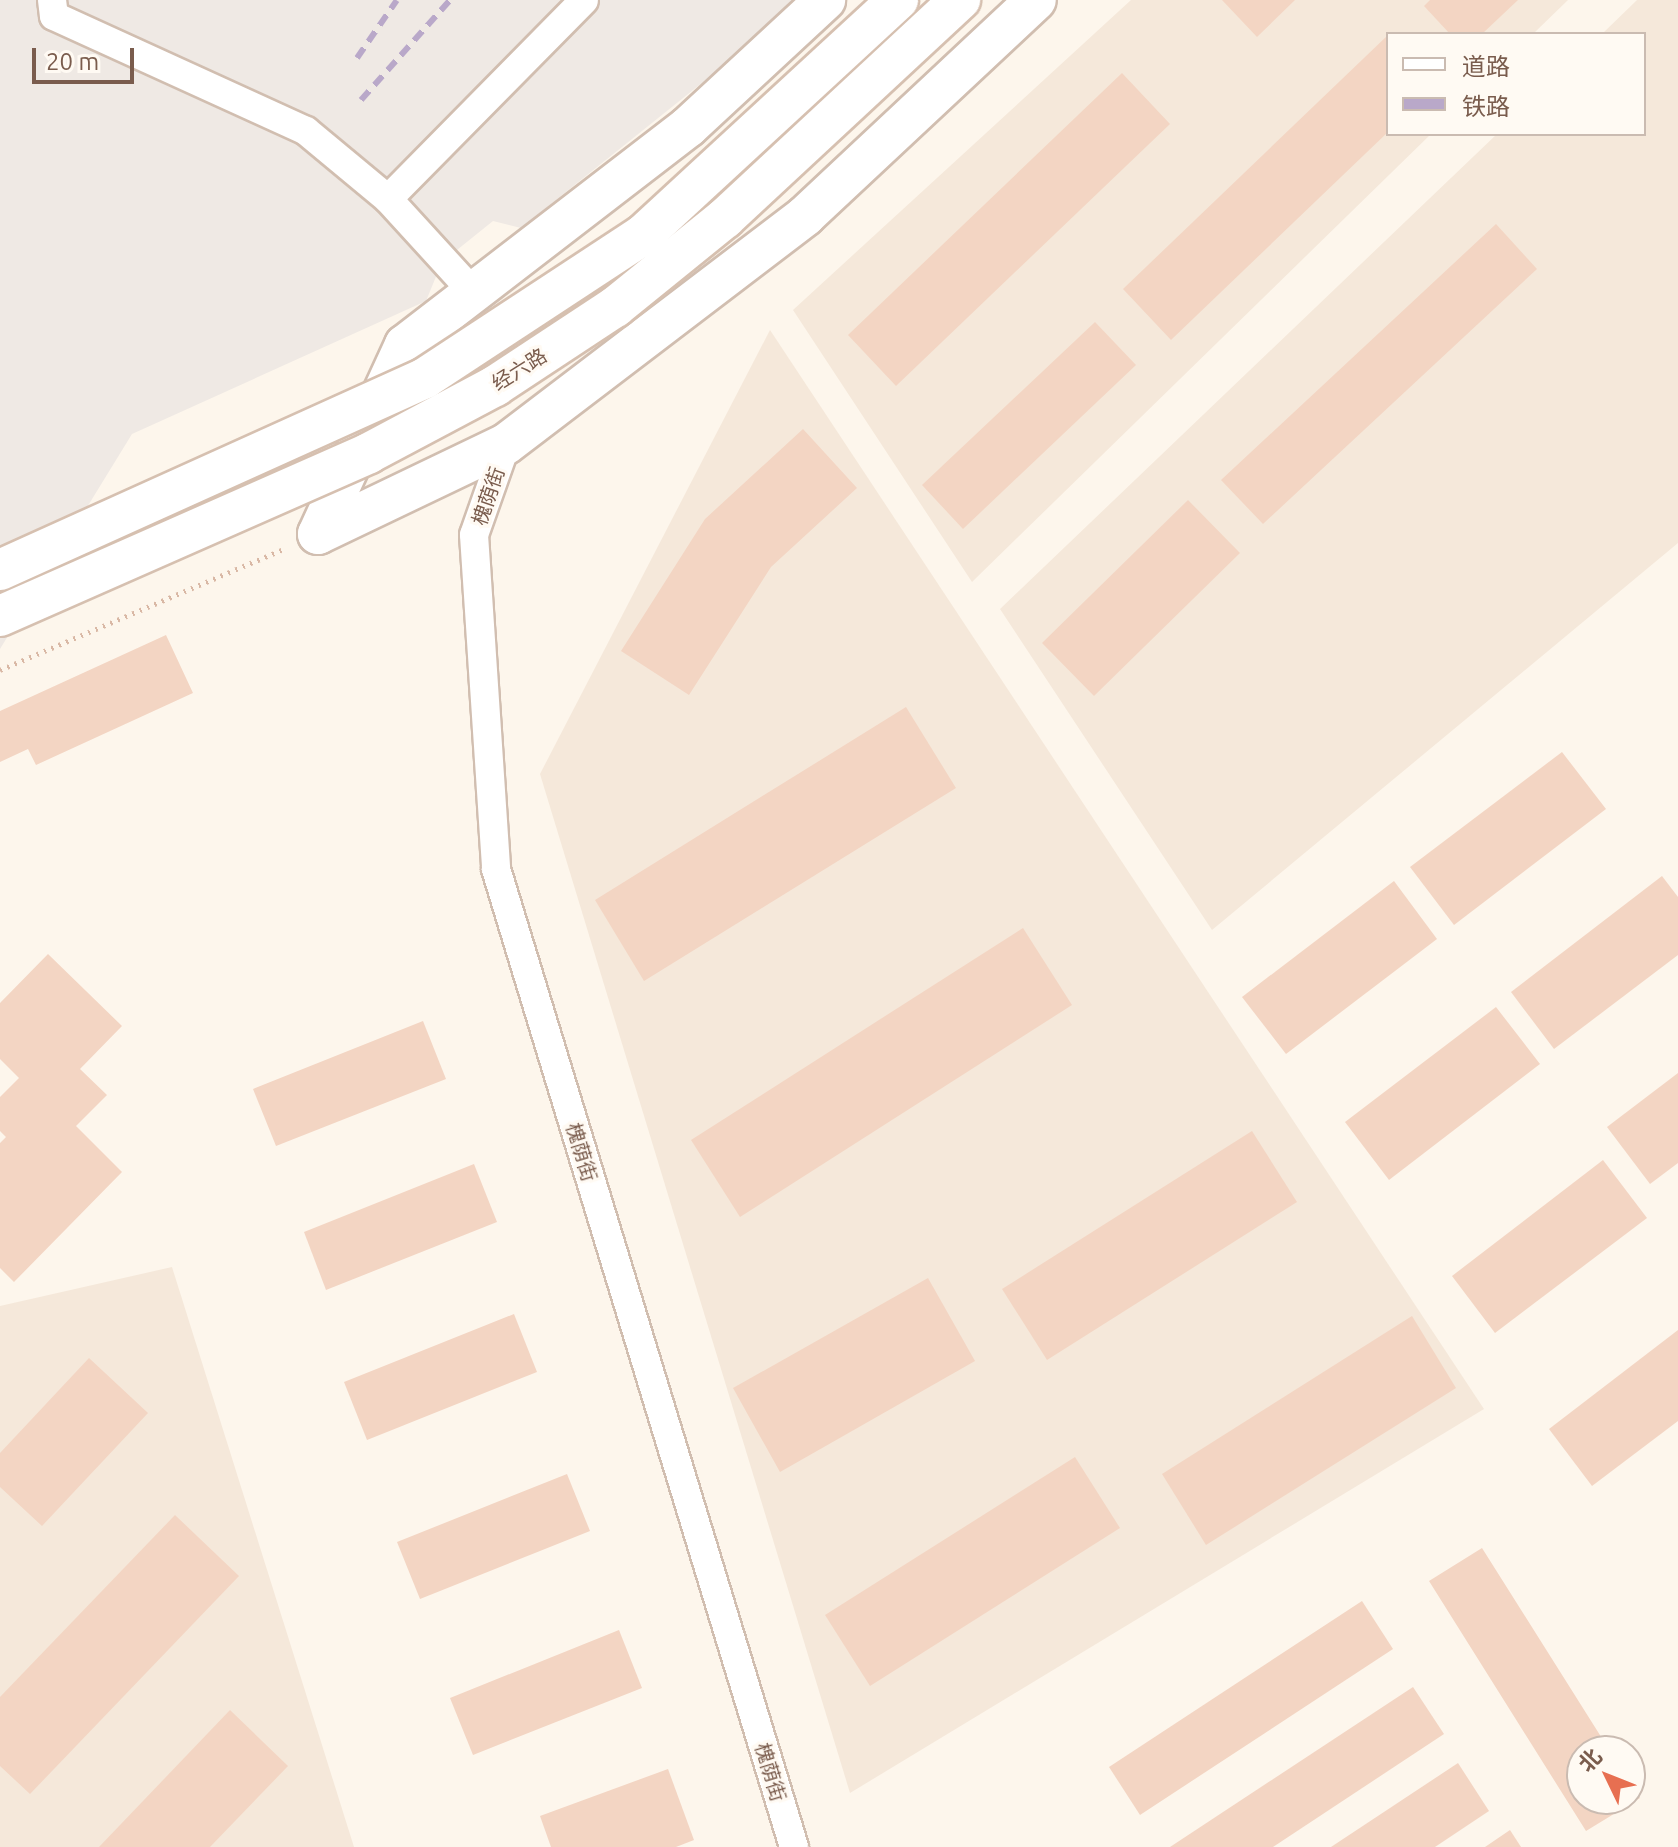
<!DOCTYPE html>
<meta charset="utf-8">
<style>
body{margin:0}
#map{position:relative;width:1678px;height:1847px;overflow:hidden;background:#fdf6ec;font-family:Ubuntu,"Noto Sans SC",sans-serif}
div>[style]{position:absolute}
.residential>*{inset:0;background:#f5e8da}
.industrial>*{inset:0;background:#efe9e4}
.building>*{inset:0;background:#f3d5c3}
.path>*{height:5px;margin-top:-2.5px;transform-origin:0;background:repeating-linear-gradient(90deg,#d9b8a5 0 2px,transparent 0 8px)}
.roads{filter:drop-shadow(2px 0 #d1beb0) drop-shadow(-2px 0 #d1beb0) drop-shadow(0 2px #d1beb0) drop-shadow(0 -2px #d1beb0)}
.minor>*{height:28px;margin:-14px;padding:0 14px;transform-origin:14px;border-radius:14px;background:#fff}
.secondary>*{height:40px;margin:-20px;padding:0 20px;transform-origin:20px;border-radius:20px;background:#fff}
.rail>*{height:6px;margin-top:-3px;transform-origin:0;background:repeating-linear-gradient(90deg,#b9a8c9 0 12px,transparent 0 20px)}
.bridges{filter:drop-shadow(2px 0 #d6c0b0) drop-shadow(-2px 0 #d6c0b0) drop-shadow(0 2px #d6c0b0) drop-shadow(0 -2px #d6c0b0)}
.secondary-bridge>*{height:40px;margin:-20px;padding:0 20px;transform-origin:20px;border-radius:20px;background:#fff}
span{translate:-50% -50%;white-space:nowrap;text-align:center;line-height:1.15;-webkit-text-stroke:6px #fffaf3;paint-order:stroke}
.street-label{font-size:20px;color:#7a5c4d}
.legend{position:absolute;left:1386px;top:32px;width:260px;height:104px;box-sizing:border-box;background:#fffaf3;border:2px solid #cabbb1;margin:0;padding:10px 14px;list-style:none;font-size:24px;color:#7a5c4d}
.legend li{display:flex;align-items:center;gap:16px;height:40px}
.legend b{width:40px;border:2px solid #cabbb1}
.north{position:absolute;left:1566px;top:1735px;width:80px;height:80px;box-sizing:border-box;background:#fffaf3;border:2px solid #cabbb1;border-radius:50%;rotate:313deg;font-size:22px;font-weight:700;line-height:32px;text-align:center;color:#7a5c4d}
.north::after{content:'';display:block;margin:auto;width:28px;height:36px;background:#e76f51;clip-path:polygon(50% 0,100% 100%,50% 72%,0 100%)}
.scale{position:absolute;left:32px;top:48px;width:102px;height:36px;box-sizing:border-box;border:4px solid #7a5c4d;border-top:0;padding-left:10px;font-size:24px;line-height:28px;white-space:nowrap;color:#7a5c4d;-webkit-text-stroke:6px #fffaf3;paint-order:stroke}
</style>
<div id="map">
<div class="residential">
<i style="clip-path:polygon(1131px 0,1568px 0,1533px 34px,1388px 34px,1388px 134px,1431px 134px,972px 582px,793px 310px)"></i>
<i style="clip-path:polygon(1637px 0,1678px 0,1678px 543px,1212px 930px,1000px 609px,1497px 134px,1644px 134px,1644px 34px,1602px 34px)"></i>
<i style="clip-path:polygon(770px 330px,1484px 1409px,850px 1793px,540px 774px)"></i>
<i style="clip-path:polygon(172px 1267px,354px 1847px,0 1847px,0 1306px)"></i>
</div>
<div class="industrial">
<i style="clip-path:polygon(0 0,794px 0,718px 70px,521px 228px,493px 221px,442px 262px,426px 301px,132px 434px,0 649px)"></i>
</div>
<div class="building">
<i style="clip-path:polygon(1222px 0,1295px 0,1257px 37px)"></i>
<i style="clip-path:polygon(1430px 0,1518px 0,1482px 34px,1450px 34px,1424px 6px)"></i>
<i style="clip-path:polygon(1388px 35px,1388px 132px,1171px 340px,1123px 289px)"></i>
<i style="clip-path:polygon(1122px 73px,1170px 124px,896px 386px,848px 335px)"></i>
<i style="clip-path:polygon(1496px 224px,1537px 269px,1263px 524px,1221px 480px)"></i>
<i style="clip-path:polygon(1095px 322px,1136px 365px,963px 529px,922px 485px)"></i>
<i style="clip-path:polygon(803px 429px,857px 488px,771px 567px,689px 695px,621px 651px,705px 519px)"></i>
<i style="clip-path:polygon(1188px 500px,1240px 553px,1094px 696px,1042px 643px)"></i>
<i style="clip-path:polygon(166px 635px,193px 693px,36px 765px,28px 749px,0 762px,0 711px)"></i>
<i style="clip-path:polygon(906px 707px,956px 788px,644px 981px,595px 900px)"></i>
<i style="clip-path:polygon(1562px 752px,1606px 809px,1454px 925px,1410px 867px)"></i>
<i style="clip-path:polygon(1662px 876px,1678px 897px,1678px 955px,1554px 1049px,1511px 992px)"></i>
<i style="clip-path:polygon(1394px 881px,1437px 939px,1286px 1054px,1242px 997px)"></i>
<i style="clip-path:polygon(1023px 928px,1072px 1005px,740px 1217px,691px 1140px)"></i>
<i style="clip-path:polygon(48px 954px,122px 1026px,80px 1069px,107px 1095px,76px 1126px,122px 1172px,14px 1282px,0 1268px,0 1143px,6px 1137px,0 1131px,0 1097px,19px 1078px,0 1059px,0 1003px)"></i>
<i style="clip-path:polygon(1496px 1007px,1540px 1064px,1389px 1180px,1345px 1122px)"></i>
<i style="clip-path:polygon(423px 1021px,446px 1079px,276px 1146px,253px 1089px)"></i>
<i style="clip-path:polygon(1678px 1073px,1678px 1163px,1650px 1184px,1607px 1127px)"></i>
<i style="clip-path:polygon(1252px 1131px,1297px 1202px,1047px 1360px,1002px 1289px)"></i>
<i style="clip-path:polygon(1603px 1160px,1647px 1218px,1495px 1333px,1452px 1276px)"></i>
<i style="clip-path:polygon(474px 1164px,497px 1222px,326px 1290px,304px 1232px)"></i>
<i style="clip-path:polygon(928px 1278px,975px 1361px,780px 1472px,733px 1388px)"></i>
<i style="clip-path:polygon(514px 1314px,537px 1372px,367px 1440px,344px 1382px)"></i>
<i style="clip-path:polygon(1412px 1316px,1456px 1388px,1206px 1545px,1162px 1474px)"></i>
<i style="clip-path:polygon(1678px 1330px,1678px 1421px,1592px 1486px,1549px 1429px)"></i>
<i style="clip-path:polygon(89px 1358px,148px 1413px,42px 1526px,0 1487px,0 1453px)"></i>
<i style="clip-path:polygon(1075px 1457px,1120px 1528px,870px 1686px,825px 1615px)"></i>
<i style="clip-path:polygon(567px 1474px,590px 1531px,420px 1599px,397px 1542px)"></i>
<i style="clip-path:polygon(175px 1515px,239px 1576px,30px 1794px,0 1766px,0 1697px)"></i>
<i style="clip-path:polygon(1482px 1548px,1610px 1751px,1582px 1751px,1582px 1799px,1630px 1799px,1630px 1782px,1640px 1798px,1586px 1831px,1429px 1581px)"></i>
<i style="clip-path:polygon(1362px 1601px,1393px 1649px,1140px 1815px,1109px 1767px)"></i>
<i style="clip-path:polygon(619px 1630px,642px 1688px,473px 1755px,450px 1698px)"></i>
<i style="clip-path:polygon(1413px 1687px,1444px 1734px,1273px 1847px,1170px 1847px)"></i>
<i style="clip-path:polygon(230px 1710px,288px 1766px,210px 1847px,99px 1847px)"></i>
<i style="clip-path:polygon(1458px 1763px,1489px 1811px,1435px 1847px,1331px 1847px)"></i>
<i style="clip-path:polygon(668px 1769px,694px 1840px,676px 1847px,551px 1847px,540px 1816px)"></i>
<i style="clip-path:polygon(1510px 1830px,1521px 1847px,1485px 1847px)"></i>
</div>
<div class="path">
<i style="left:0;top:670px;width:311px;rotate:-23.1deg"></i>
</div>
<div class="roads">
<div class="minor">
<i style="left:52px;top:0;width:16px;rotate:83deg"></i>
<i style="left:54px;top:16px;width:277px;rotate:24.5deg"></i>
<i style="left:306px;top:131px;width:107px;rotate:39.7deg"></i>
<i style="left:388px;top:199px;width:126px;rotate:47.6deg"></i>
<i style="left:388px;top:199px;width:279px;rotate:-45.4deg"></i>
<i style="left:506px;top:444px;width:96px;rotate:109.4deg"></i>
<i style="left:474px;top:535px;width:335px;rotate:86.2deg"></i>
<i style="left:496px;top:869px;width:1022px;rotate:73.05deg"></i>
</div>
<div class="secondary">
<i style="left:318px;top:534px;width:208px;rotate:-25.6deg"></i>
<i style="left:506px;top:444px;width:376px;rotate:-37.3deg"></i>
<i style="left:805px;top:216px;width:316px;rotate:-43.1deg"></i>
<i style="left:318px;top:534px;width:208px;rotate:-65.3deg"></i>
<i style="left:405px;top:345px;width:357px;rotate:-37.6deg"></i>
<i style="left:688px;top:127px;width:187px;rotate:-42.8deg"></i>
</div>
</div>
<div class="rail">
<i style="left:357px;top:58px;width:70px;rotate:-55.4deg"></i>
<i style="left:361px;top:100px;width:134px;rotate:-48.3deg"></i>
</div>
<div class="bridges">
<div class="secondary-bridge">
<i style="left:0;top:570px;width:466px;rotate:-24.3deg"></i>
<i style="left:425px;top:378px;width:261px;rotate:-33.3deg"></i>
<i style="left:643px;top:235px;width:347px;rotate:-42.7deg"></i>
<i style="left:0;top:616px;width:403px;rotate:-23.8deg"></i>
<i style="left:369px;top:453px;width:143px;rotate:-28deg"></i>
<i style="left:495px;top:386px;width:144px;rotate:-33.4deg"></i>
<i style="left:615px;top:307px;width:141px;rotate:-39deg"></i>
<i style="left:725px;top:218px;width:321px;rotate:-42.9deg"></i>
</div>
</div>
<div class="street-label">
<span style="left:519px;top:369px;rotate:-32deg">经六路</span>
<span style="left:488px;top:496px;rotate:-71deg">槐荫街</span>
<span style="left:582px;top:1152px;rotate:73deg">槐荫街</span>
<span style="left:771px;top:1772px;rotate:73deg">槐荫街</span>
</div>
<ul class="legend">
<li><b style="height:10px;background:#fff"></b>道路</li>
<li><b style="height:10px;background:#b9a8c9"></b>铁路</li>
</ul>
<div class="north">北</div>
<div class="scale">20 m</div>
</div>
